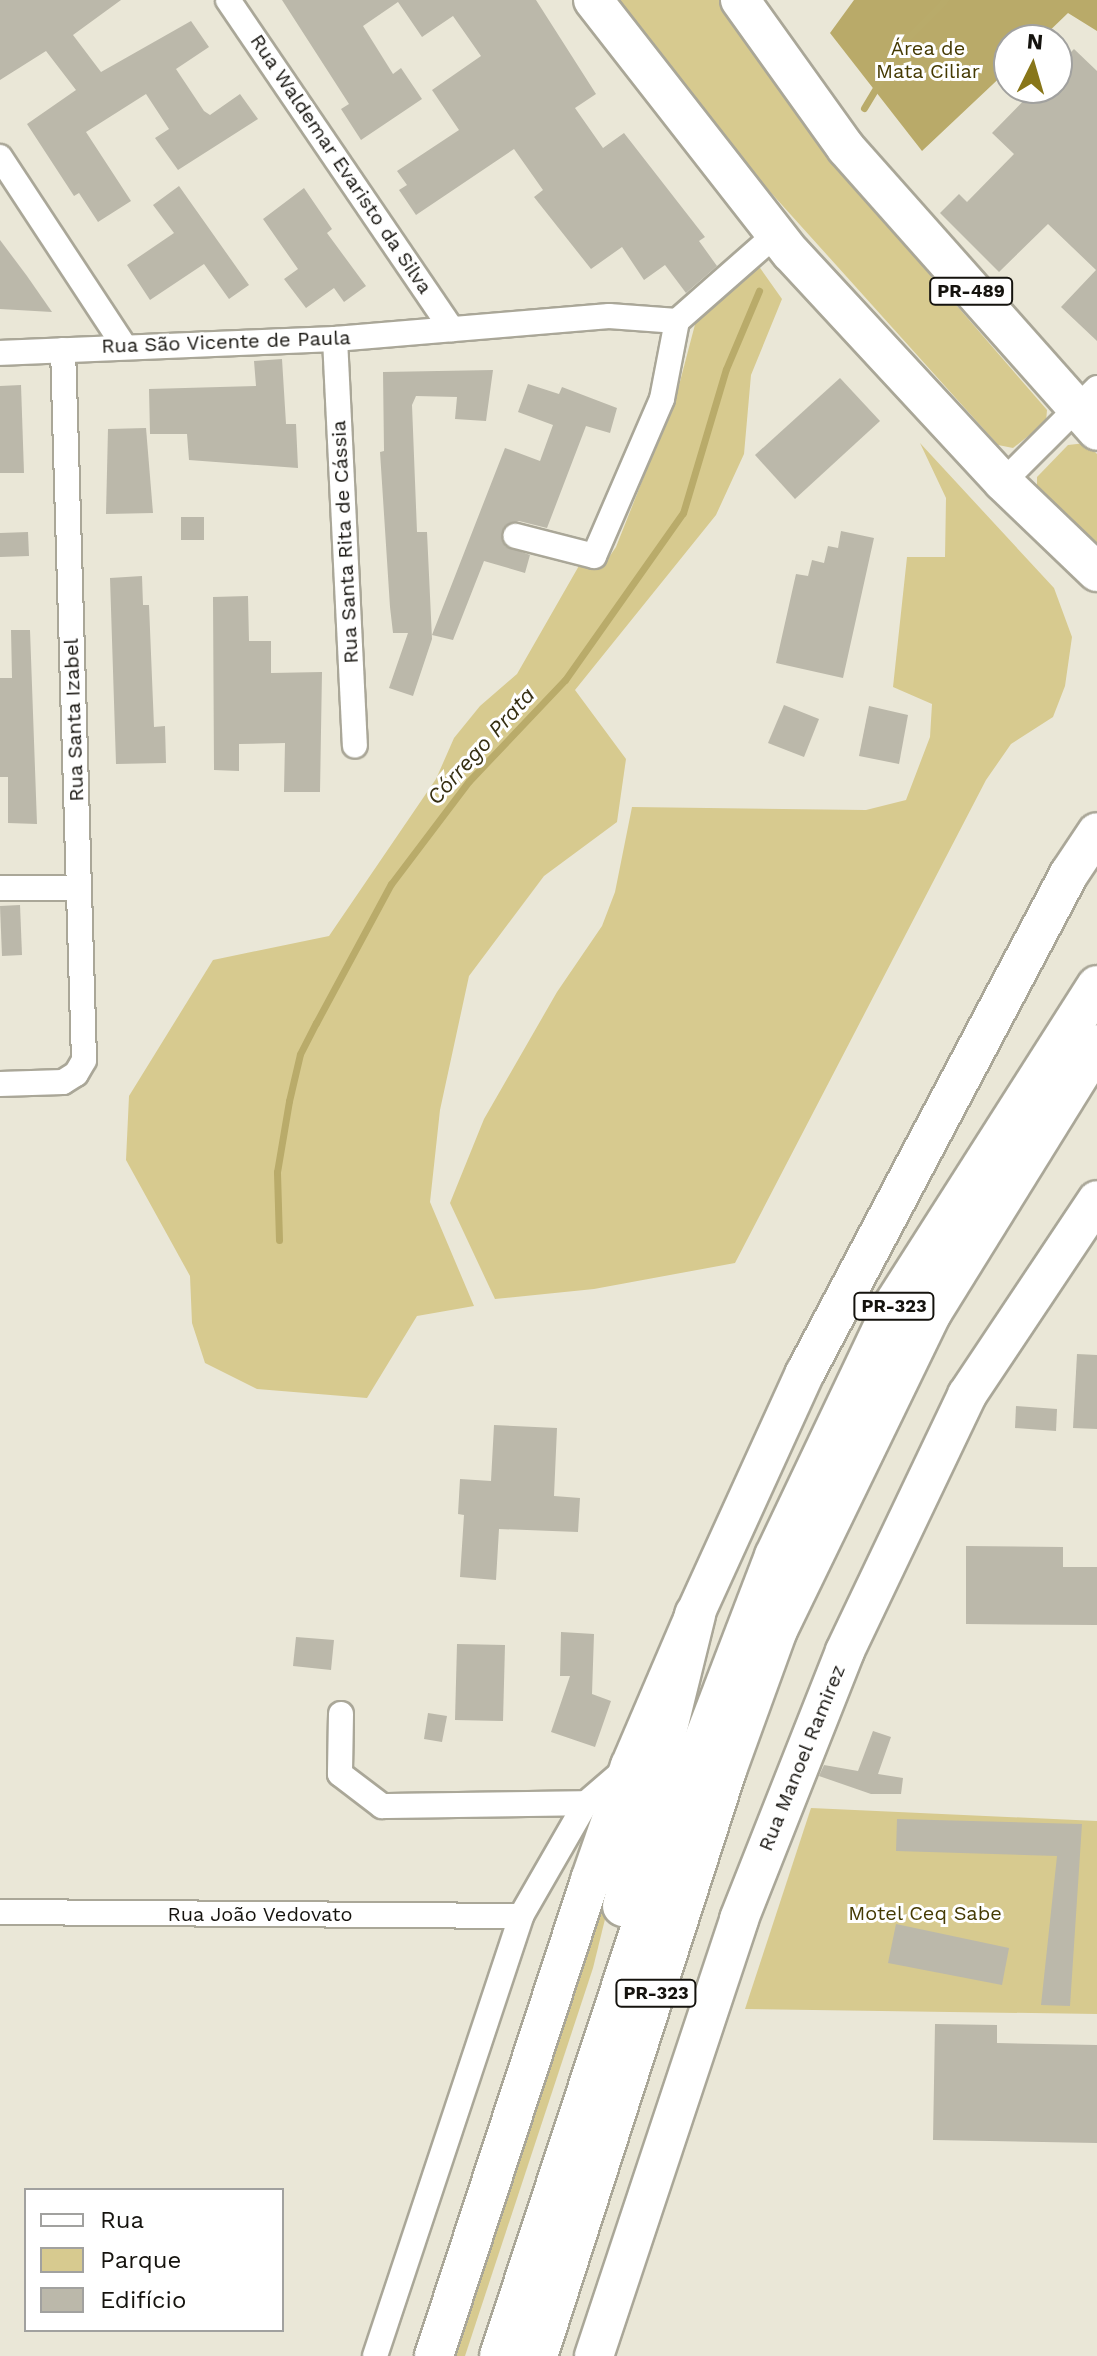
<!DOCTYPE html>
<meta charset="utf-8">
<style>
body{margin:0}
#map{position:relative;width:1097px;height:2356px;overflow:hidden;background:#eae7d7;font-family:"Work Sans",sans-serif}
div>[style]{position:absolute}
.green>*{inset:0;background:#d7ca8f}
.forest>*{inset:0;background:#b9aa69}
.stream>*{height:7px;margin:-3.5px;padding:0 3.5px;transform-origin:3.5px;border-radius:3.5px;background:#b9ab6a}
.building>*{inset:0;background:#bbb8aa}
.roads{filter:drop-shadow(2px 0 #aaa798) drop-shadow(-2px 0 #aaa798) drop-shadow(0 2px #aaa798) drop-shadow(0 -2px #aaa798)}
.minor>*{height:24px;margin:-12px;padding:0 12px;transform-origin:12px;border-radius:12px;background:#fff}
.primary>*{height:38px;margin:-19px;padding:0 19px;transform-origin:19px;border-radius:19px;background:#fff}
.trunk>*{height:40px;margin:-20px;padding:0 20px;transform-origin:20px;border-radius:20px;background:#fff}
span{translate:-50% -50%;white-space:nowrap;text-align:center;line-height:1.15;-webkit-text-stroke:6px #fff;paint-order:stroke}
.shield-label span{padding:2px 6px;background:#fff;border:2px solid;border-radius:6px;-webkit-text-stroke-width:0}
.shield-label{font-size:18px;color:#15130e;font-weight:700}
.park-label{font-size:20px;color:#453a03}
.street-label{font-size:20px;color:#15130e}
.water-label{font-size:22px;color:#362f12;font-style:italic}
.legend{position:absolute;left:24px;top:2188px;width:260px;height:144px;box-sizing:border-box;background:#fff;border:2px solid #a1a19f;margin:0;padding:10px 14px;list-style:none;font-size:24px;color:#15130e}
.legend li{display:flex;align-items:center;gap:16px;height:40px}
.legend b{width:40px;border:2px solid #a1a19f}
.north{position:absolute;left:993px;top:24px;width:80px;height:80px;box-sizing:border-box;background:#fff;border:2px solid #a1a19f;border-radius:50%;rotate:5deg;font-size:22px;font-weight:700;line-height:32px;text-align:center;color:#15130e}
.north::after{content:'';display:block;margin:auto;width:28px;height:36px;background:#887619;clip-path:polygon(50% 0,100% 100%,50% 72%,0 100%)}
</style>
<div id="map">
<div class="green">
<i style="clip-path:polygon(615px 0,719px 0,881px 218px,1047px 410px,1046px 422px,1013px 448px,998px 445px,747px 166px)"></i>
<i style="clip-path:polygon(758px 265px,782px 299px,751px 375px,744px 454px,716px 515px,575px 690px,626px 759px,617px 822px,544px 876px,469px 976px,440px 1110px,430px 1202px,474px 1306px,417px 1316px,367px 1398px,257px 1389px,205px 1363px,192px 1323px,190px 1276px,126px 1160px,129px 1096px,213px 960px,329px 936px,436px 779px,454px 738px,480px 706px,517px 674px,580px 564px,601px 569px,616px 547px,677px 393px,698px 313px)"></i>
<i style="clip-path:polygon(920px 443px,1054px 588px,1072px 637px,1065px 686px,1053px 717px,1011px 744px,986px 780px,735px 1263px,594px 1289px,495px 1299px,450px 1203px,484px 1119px,557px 992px,602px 926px,615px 892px,632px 807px,866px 810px,906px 800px,930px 737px,932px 704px,893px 687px,907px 557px,945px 557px,946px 498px)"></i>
<i style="clip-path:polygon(1086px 443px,1097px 454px,1097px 560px,1037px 502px,1037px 477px,1068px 445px)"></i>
<i style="clip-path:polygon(635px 1797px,593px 1968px,465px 2356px,451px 2356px)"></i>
<i style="clip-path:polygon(811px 1808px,1097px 1821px,1097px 2014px,745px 2009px)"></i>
</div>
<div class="forest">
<i style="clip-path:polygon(854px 0,1097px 0,1097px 31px,1068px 13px,1040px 40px,1009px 40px,1009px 69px,922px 151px,830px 33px)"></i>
</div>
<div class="stream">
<i style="left:864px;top:108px;width:76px;rotate:-59deg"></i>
<i style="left:903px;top:43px;width:60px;rotate:-45.7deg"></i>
<i style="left:279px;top:1240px;width:68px;rotate:-91.7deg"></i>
<i style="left:277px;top:1172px;width:72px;rotate:-80.4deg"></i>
<i style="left:289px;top:1101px;width:48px;rotate:-76.8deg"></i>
<i style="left:300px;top:1054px;width:35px;rotate:-63deg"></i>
<i style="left:316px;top:1023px;width:158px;rotate:-61.7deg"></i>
<i style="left:391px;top:884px;width:129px;rotate:-52.9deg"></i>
<i style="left:469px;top:781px;width:139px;rotate:-46.5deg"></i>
<i style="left:565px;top:680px;width:204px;rotate:-54.8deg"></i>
<i style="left:683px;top:513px;width:150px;rotate:-73.4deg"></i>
<i style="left:726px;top:369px;width:85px;rotate:-67.1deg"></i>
</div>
<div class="building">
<i style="clip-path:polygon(0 0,121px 0,73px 35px,101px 72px,191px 21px,209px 47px,176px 69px,204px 111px,210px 115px,240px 94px,258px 119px,178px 170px,155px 138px,169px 129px,146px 94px,86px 132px,131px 201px,98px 222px,79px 193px,74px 196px,27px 124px,76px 90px,46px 51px,0 80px)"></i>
<i style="clip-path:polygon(282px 0,536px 0,596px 94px,575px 108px,603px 148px,624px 133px,705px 237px,699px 241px,717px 266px,686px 293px,665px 265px,644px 280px,622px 247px,591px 269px,534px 197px,543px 190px,514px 149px,416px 215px,399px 190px,407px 185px,397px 171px,459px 130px,432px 90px,481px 56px,453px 16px,422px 37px,398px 2px,363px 26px,393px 74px,401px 68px,422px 99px,361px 140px,341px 109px,349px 104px)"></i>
<i style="clip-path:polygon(1074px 49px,1097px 71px,1097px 341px,1061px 307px,1096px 270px,1048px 224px,999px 272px,940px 213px,959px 194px,967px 202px,1014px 154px,992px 133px,1036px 88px,1057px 88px,1057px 66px)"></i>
<i style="clip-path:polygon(179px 186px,249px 285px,229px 299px,204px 264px,150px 300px,127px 265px,174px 233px,153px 205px)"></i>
<i style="clip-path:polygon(304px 188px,332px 229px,327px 233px,366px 286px,344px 302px,334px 288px,306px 308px,284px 279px,298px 269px,263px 219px)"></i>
<i style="clip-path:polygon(0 240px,27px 276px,52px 312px,0 309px)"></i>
<i style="clip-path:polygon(282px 359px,286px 424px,296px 424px,298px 468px,189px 460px,187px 434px,150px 434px,149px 389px,256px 386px,254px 361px)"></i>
<i style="clip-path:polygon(493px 370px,486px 421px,455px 419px,457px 397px,416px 396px,412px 405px,417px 532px,427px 532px,432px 639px,413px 696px,389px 688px,408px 633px,393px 633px,390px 607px,380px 452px,384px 451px,383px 372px)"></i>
<i style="clip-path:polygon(840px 378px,880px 421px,795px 499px,755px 455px)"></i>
<i style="clip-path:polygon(528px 384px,559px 394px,562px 387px,617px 408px,610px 433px,586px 426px,547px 528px,519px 521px,505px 526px,505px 546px,530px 555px,525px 573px,484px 561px,453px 640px,432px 635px,505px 448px,540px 461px,553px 425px,518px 412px)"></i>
<i style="clip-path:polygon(21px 385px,24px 473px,0 473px,0 386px)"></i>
<i style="clip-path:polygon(146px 428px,153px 513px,106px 514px,108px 429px)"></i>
<i style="clip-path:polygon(181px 517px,204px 517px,204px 540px,181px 540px)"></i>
<i style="clip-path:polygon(841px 531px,874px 538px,843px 678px,776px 663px,796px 574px,808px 576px,812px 560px,824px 563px,828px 546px,838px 548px)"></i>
<i style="clip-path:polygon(28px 532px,29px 556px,0 557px,0 533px)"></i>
<i style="clip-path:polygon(142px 576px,143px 605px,149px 605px,154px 727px,165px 726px,166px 763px,116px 764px,110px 578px)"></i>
<i style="clip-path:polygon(248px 596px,249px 641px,271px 641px,271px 673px,322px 672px,320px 792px,284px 792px,285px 743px,239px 744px,239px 771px,214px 770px,213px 597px)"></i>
<i style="clip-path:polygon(11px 630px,30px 630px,37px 824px,8px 823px,8px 777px,0 777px,0 678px,12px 678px)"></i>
<i style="clip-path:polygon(784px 705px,819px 719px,804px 757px,768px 743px)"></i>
<i style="clip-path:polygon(869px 706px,908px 715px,899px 764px,859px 756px)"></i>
<i style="clip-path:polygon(20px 905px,22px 955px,2px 956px,0 906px)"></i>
<i style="clip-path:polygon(1077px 1354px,1097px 1355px,1097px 1429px,1073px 1428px)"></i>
<i style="clip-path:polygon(1016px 1406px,1057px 1409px,1056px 1431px,1015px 1428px)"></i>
<i style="clip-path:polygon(494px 1425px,557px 1428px,554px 1496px,580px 1498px,578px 1532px,499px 1529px,496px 1580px,460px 1577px,464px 1515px,458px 1514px,460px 1479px,491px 1481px)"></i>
<i style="clip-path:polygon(966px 1546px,1063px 1547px,1063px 1567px,1097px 1567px,1097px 1625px,966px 1624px)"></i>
<i style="clip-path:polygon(561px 1632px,594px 1634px,592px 1694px,611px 1701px,595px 1747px,551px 1732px,570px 1676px,560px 1676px)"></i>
<i style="clip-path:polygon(296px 1637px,334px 1640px,331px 1670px,293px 1666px)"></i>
<i style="clip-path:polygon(457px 1644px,505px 1645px,503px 1721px,455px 1720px)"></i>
<i style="clip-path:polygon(428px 1713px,447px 1716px,442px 1742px,424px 1739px)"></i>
<i style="clip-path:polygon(873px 1731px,891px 1737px,878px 1774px,903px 1778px,901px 1794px,871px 1794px,819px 1776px,824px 1765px,858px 1771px)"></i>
<i style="clip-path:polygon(897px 1819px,1082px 1824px,1070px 2006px,1041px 2005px,1057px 1856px,896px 1851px)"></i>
<i style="clip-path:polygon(896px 1924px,1009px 1948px,1002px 1985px,888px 1963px)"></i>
<i style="clip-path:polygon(935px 2024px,997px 2025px,997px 2043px,1097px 2045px,1097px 2143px,933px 2140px)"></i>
</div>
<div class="roads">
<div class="minor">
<i style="left:228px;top:0;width:398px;rotate:55.8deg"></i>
<i style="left:0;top:157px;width:226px;rotate:56.7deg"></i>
<i style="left:677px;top:321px;width:132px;rotate:-41.3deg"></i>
<i style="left:335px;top:339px;width:407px;rotate:87.2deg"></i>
<i style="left:0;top:353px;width:335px;rotate:-2.4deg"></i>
<i style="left:335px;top:339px;width:275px;rotate:-4.8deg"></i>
<i style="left:609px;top:316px;width:68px;rotate:4.2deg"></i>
<i style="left:677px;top:321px;width:79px;rotate:100.9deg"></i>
<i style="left:662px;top:399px;width:171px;rotate:113.4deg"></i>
<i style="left:594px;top:556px;width:81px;rotate:-165.6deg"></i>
<i style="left:1003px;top:482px;width:133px;rotate:-45deg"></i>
<i style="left:0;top:888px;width:79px"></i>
<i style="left:0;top:1084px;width:63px;rotate:-1.8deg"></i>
<i style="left:63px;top:1082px;width:15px;rotate:-32deg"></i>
<i style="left:76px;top:1074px;width:16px;rotate:-60deg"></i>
<i style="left:84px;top:1060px;width:710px;rotate:-91.69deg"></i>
<i style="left:341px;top:1714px;width:60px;rotate:91deg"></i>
<i style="left:340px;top:1774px;width:53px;rotate:37.3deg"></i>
<i style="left:382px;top:1806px;width:204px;rotate:-0.8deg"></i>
<i style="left:0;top:1912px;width:521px;rotate:0.44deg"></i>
<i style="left:375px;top:2356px;width:464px;rotate:-71.6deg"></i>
<i style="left:521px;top:1916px;width:130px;rotate:-60.1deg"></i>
<i style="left:586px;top:1803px;width:55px;rotate:-40.6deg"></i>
</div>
<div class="primary">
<i style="left:593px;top:0;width:321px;rotate:52deg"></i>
<i style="left:791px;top:253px;width:312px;rotate:47.2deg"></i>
<i style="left:1003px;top:482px;width:130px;rotate:43.8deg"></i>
<i style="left:740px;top:0;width:182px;rotate:54.4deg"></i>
<i style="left:846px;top:148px;width:378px;rotate:48.4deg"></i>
<i style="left:434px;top:2356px;width:501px;rotate:-71.85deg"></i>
<i style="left:590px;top:1880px;width:121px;rotate:-70.7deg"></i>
<i style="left:630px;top:1766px;width:165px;rotate:-66.8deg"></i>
<i style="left:695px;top:1614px;width:265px;rotate:-65.5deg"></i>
<i style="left:805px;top:1373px;width:565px;rotate:-62.12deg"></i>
<i style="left:1069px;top:874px;width:50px;rotate:-56.3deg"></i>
<i style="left:594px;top:2356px;width:460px;rotate:-71.6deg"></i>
<i style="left:739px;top:1919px;width:288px;rotate:-68.4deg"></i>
<i style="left:845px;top:1651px;width:284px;rotate:-64.5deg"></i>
<i style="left:967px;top:1395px;width:234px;rotate:-56.3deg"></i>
</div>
<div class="trunk">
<i style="left:623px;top:1906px;width:301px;rotate:-76.1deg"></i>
<i style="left:500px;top:2356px;width:626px;rotate:-71.74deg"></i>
<i style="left:696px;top:1762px;width:221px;rotate:-69deg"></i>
<i style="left:775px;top:1556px;width:278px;rotate:-64.6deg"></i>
<i style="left:894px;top:1305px;width:378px;rotate:-57.5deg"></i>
<i style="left:537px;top:2356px;width:616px;rotate:-72.12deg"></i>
<i style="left:726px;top:1770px;width:149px;rotate:-70deg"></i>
<i style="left:777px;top:1630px;width:352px;rotate:-64.1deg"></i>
<i style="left:931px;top:1313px;width:315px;rotate:-58.2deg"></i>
</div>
</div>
<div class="shield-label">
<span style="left:971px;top:291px">PR-489</span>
<span style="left:894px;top:1306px">PR-323</span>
<span style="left:656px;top:1993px">PR-323</span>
</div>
<div class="park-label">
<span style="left:928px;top:60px">Área de<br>Mata Ciliar</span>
<span style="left:925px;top:1913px">Motel Ceq Sabe</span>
</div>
<div class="street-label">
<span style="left:341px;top:164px;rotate:56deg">Rua Waldemar Evaristo da Silva</span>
<span style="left:226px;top:342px;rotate:-2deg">Rua São Vicente de Paula</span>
<span style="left:345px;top:542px;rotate:-93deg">Rua Santa Rita de Cássia</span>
<span style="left:74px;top:720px;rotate:-92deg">Rua Santa Izabel</span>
<span style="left:802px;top:1758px;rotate:-68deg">Rua Manoel Ramirez</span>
<span style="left:260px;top:1914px">Rua João Vedovato</span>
</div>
<div class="water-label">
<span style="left:481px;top:746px;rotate:-48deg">Córrego Prata</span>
</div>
<ul class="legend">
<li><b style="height:10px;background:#fff"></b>Rua</li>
<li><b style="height:22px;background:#d7ca8f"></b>Parque</li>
<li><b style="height:22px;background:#bbb8aa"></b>Edifício</li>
</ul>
<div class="north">N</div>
</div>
